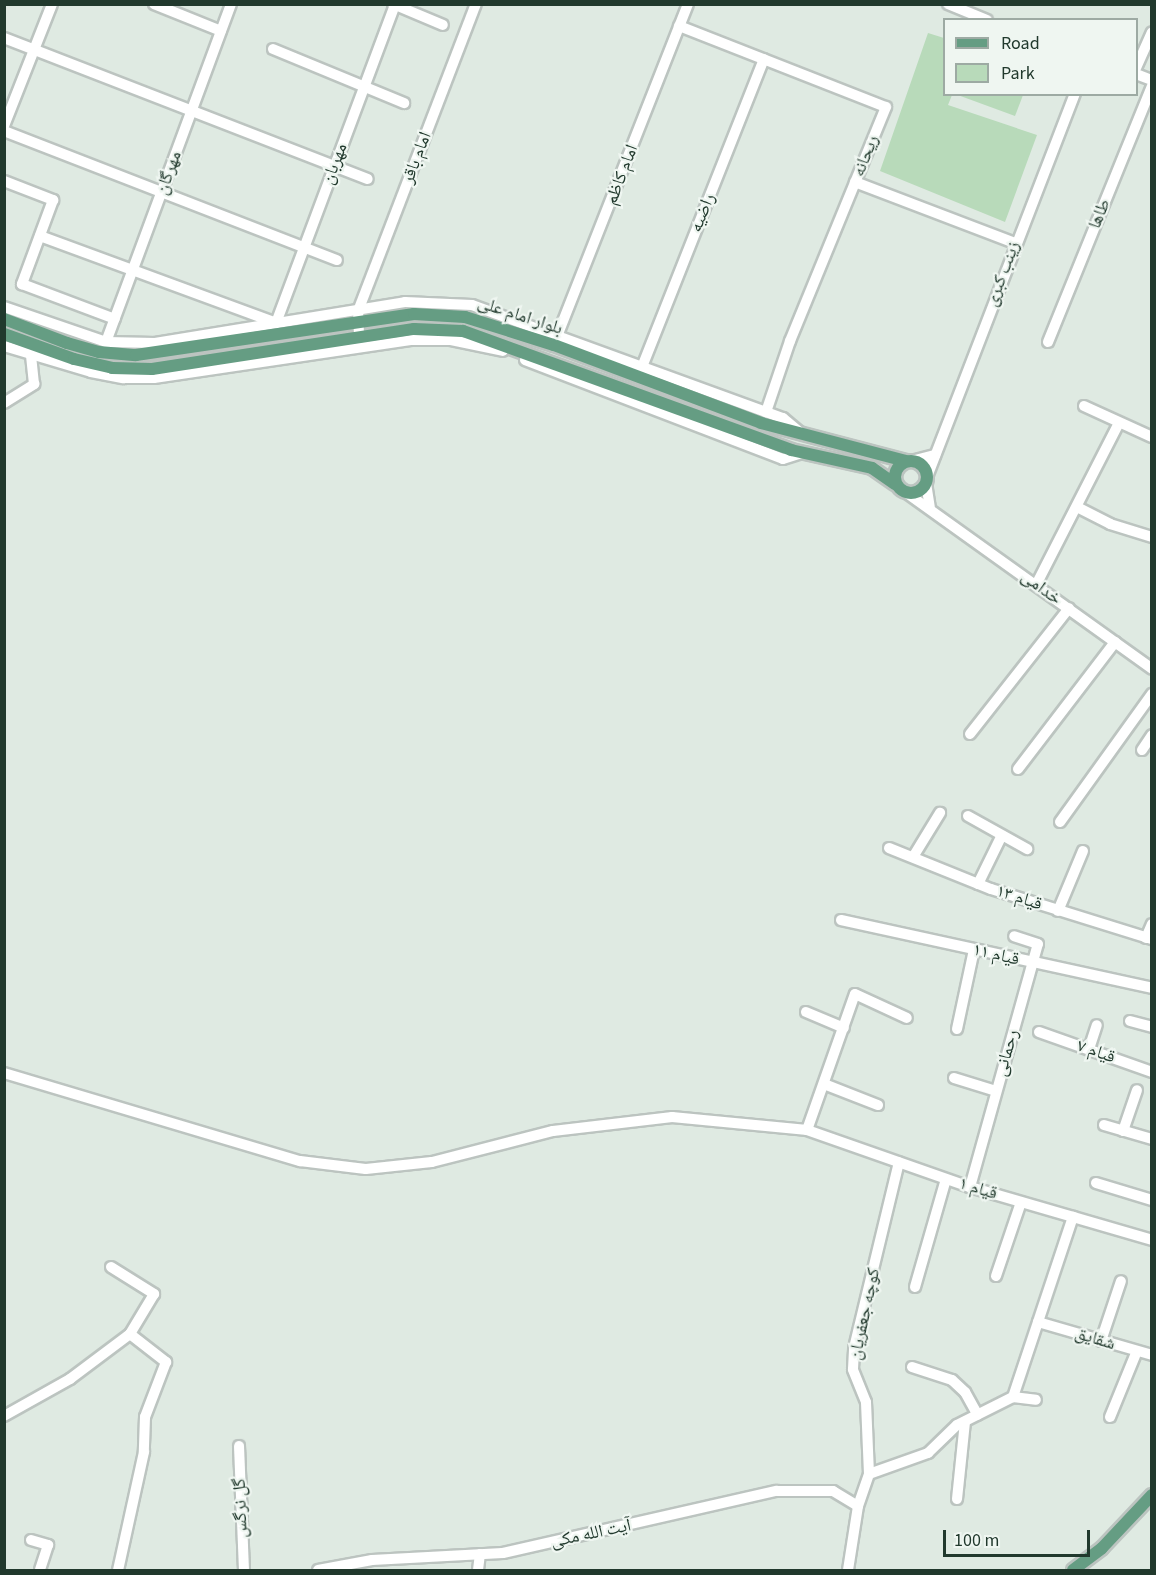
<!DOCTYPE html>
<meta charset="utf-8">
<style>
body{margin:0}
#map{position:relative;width:1156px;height:1575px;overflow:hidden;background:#dfeae2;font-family:"Source Sans 3","Noto Naskh Arabic",sans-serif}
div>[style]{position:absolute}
.green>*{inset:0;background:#b8daba}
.roads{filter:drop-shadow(2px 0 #bcc4c0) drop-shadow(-2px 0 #bcc4c0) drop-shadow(0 2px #bcc4c0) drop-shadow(0 -2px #bcc4c0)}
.minor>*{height:10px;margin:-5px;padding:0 5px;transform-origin:5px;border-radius:5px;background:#fff}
.major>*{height:12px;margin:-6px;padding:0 6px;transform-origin:6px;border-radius:6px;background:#659d83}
.major>.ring{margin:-6px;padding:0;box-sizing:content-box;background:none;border:12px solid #659d83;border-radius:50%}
span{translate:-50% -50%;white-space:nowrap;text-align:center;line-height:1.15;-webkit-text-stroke:4.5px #eff6f1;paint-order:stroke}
.street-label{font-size:18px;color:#21392d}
.frame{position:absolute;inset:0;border:6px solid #21392d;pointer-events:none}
.legend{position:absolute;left:943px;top:18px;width:195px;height:78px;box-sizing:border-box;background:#eff6f1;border:2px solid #9daaa3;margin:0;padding:8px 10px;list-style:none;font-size:18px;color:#21392d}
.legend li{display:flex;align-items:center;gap:12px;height:30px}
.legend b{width:30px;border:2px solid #9daaa3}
.scale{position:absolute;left:943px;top:1530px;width:147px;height:27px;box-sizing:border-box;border:3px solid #21392d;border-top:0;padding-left:8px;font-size:18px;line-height:21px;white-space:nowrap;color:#21392d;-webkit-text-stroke:4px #eff6f1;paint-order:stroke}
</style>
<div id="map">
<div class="green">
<i style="clip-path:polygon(928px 33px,944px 38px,944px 94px,952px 95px,948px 105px,1037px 135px,1005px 222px,880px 171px)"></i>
<i style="clip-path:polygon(955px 94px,1023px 94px,1023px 95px,1015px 116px)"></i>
</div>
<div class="roads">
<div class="minor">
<i style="left:154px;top:4px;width:72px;rotate:21.9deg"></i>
<i style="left:393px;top:4px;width:54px;rotate:22.8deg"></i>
<i style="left:948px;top:4px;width:42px;rotate:22.3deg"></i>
<i style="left:679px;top:26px;width:222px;rotate:21.4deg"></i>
<i style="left:886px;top:107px;width:253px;rotate:112.3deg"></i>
<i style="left:790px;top:341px;width:75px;rotate:108.7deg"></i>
<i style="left:4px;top:38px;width:390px;rotate:21.2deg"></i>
<i style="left:273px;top:49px;width:142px;rotate:22.4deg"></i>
<i style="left:1136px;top:68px;width:39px;rotate:-66deg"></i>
<i style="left:1136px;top:74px;width:17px;rotate:21deg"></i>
<i style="left:4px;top:126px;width:131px;rotate:-68.5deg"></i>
<i style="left:4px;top:131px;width:357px;rotate:21.2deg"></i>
<i style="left:4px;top:181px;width:53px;rotate:21.2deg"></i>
<i style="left:53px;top:200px;width:90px;rotate:110.3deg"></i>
<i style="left:22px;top:284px;width:99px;rotate:20.6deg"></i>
<i style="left:855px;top:182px;width:171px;rotate:20.9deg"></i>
<i style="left:40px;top:236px;width:252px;rotate:20.2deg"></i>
<i style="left:276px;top:323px;width:340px;rotate:-69.5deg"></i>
<i style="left:4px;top:307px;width:108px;rotate:18.9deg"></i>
<i style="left:106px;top:342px;width:49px;rotate:1.2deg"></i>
<i style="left:155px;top:343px;width:253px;rotate:-9.3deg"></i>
<i style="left:405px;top:302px;width:67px;rotate:2.6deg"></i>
<i style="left:472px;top:305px;width:331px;rotate:20deg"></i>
<i style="left:783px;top:418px;width:23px;rotate:40deg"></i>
<i style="left:359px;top:336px;width:25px;rotate:-92deg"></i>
<i style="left:358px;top:311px;width:329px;rotate:-69deg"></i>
<i style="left:556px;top:339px;width:360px;rotate:-68.5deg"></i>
<i style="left:106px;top:342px;width:360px;rotate:-69.7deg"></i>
<i style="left:1048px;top:342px;width:276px;rotate:-67.9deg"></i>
<i style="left:4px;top:346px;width:91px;rotate:16.6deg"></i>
<i style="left:91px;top:372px;width:33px;rotate:11deg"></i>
<i style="left:123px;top:378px;width:31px"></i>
<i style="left:154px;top:378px;width:261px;rotate:-8.4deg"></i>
<i style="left:412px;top:340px;width:39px"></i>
<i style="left:451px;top:340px;width:53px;rotate:11.9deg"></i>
<i style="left:525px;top:360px;width:276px;rotate:21deg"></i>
<i style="left:783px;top:459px;width:19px;rotate:-18deg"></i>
<i style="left:642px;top:367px;width:331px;rotate:-68.4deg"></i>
<i style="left:4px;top:403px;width:36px;rotate:-32deg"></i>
<i style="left:34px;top:384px;width:28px;rotate:-96deg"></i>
<i style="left:1084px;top:406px;width:75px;rotate:24.5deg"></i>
<i style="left:911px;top:461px;width:25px;rotate:-14deg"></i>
<i style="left:927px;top:477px;width:411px;rotate:-68.9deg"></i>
<i style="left:926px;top:483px;width:24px;rotate:81deg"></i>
<i style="left:908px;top:494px;width:300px;rotate:35.6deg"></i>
<i style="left:1077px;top:507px;width:37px;rotate:27deg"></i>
<i style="left:1110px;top:524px;width:44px;rotate:17.2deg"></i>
<i style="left:1036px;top:585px;width:182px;rotate:-62.9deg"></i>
<i style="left:970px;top:734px;width:160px;rotate:-51.8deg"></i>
<i style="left:1142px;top:750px;width:18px;rotate:-56deg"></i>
<i style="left:1018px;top:769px;width:160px;rotate:-52.6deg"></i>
<i style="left:968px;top:816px;width:68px;rotate:29.2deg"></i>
<i style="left:1060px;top:822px;width:158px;rotate:-54.3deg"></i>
<i style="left:889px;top:848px;width:110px;rotate:21.9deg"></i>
<i style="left:991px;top:889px;width:169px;rotate:17.3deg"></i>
<i style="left:913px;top:857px;width:52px;rotate:-58.5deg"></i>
<i style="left:978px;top:884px;width:52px;rotate:-63.9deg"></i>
<i style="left:1058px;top:911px;width:65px;rotate:-67.4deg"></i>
<i style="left:841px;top:920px;width:318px;rotate:12.3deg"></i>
<i style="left:1146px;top:938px;width:15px;rotate:-67deg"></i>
<i style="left:806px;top:1012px;width:41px;rotate:22.8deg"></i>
<i style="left:1130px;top:1021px;width:23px;rotate:15deg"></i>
<i style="left:957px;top:1029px;width:81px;rotate:-77.9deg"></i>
<i style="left:1039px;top:1032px;width:120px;rotate:19.5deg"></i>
<i style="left:1089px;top:1049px;width:25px;rotate:-72deg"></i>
<i style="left:4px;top:1073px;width:309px;rotate:16.6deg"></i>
<i style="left:300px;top:1161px;width:66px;rotate:6.9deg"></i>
<i style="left:366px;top:1169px;width:66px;rotate:-6.1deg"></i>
<i style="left:432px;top:1162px;width:125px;rotate:-14.4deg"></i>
<i style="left:553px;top:1131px;width:120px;rotate:-6.7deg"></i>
<i style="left:672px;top:1117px;width:136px;rotate:5.5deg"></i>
<i style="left:807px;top:1130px;width:173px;rotate:19.3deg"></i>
<i style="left:970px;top:1187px;width:190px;rotate:16.2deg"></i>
<i style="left:954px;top:1078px;width:44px;rotate:17.2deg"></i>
<i style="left:824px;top:1084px;width:58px;rotate:21.3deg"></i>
<i style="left:1104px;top:1125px;width:50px;rotate:16.3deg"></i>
<i style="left:807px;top:1130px;width:144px;rotate:-70.6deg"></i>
<i style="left:855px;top:994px;width:57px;rotate:24.8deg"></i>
<i style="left:1123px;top:1131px;width:43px;rotate:-71.1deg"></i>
<i style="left:1096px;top:1183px;width:59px;rotate:16.9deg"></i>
<i style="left:970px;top:1187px;width:252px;rotate:-74.4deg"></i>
<i style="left:1038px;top:944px;width:25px;rotate:-162deg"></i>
<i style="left:111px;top:1267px;width:51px;rotate:32.1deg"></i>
<i style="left:154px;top:1294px;width:47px;rotate:121deg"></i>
<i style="left:996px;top:1276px;width:78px;rotate:-71.3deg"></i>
<i style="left:915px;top:1287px;width:112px;rotate:-74deg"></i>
<i style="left:1038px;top:1322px;width:119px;rotate:16.1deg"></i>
<i style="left:1101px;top:1341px;width:63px;rotate:-71.6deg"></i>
<i style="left:912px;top:1367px;width:42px;rotate:18deg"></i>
<i style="left:952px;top:1380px;width:18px;rotate:43deg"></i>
<i style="left:965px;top:1392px;width:26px;rotate:61deg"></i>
<i style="left:1013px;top:1397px;width:23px;rotate:7deg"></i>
<i style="left:4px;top:1416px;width:76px;rotate:-29.3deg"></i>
<i style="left:70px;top:1379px;width:75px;rotate:-36.9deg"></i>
<i style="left:130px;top:1334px;width:46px;rotate:37.9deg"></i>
<i style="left:166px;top:1362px;width:59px;rotate:110.9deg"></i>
<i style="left:145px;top:1417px;width:35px;rotate:92deg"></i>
<i style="left:144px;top:1452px;width:121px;rotate:102.4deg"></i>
<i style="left:1110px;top:1417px;width:71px;rotate:-67.8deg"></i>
<i style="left:239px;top:1446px;width:124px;rotate:87.7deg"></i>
<i style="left:869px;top:1474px;width:63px;rotate:-19.6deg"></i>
<i style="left:928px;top:1453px;width:40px;rotate:-44deg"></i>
<i style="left:957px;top:1425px;width:63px;rotate:-26.6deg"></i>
<i style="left:1013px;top:1397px;width:190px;rotate:-71.6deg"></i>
<i style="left:957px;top:1499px;width:78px;rotate:-84.1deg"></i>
<i style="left:31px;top:1540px;width:18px;rotate:16deg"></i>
<i style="left:48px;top:1545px;width:26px;rotate:108deg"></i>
<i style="left:318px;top:1570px;width:55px;rotate:-10.5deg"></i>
<i style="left:372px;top:1560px;width:131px;rotate:-3.1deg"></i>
<i style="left:503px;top:1553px;width:281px;rotate:-12.8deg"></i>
<i style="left:777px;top:1491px;width:56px"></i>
<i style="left:833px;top:1491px;width:29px;rotate:31deg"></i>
<i style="left:478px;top:1570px;width:16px;rotate:-83deg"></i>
<i style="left:848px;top:1570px;width:65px;rotate:-81.1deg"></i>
<i style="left:858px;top:1506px;width:34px;rotate:-71deg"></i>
<i style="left:869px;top:1474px;width:72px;rotate:-92.4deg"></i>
<i style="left:866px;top:1402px;width:35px;rotate:-112deg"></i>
<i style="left:853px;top:1369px;width:21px;rotate:-87deg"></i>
<i style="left:854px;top:1348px;width:191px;rotate:-76.4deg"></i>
</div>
<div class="major">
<i style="left:4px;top:319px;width:67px;rotate:20.9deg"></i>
<i style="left:67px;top:343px;width:33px;rotate:16deg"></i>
<i style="left:99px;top:352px;width:37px;rotate:5deg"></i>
<i style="left:136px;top:355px;width:281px;rotate:-8.4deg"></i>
<i style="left:414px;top:314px;width:51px;rotate:3.4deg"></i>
<i style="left:465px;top:317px;width:93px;rotate:17.5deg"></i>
<i style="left:554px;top:345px;width:221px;rotate:20.6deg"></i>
<i style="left:761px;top:423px;width:150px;rotate:14.7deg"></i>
<i style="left:4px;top:334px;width:74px;rotate:19.7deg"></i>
<i style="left:74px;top:359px;width:39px;rotate:13deg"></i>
<i style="left:112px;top:368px;width:40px;rotate:1.4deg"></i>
<i style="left:152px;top:369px;width:265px;rotate:-8.7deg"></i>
<i style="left:414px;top:329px;width:49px;rotate:2.3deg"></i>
<i style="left:463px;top:331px;width:349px;rotate:19.9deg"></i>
<i style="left:791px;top:450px;width:83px;rotate:12.5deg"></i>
<i style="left:872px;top:468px;width:28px;rotate:35deg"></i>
<i class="ring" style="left:895px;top:461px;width:20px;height:20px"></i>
<i style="left:1073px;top:1570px;width:36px;rotate:-37deg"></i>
<i style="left:1102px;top:1548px;width:73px;rotate:-46.7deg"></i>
</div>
</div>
<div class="street-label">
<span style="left:866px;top:156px;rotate:-68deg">ریحانه</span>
<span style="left:417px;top:158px;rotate:-69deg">امام باقر</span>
<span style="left:335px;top:164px;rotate:-69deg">مهربان</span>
<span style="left:169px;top:173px;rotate:-70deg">مهرگان</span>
<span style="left:622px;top:175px;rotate:-69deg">امام کاظم</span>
<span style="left:703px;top:213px;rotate:-68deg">راضیه</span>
<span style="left:1100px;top:214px;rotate:-68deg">طاها</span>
<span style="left:1003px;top:274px;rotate:-69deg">زینب کبری</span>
<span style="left:520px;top:316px;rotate:18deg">بلوار امام علی</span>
<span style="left:1041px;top:588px;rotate:36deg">خدامی</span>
<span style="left:1019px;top:898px;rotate:18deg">قیام ۱۳</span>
<span style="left:996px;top:955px;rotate:13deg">قیام ۱۱</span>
<span style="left:1096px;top:1052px;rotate:19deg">قیام ۷</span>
<span style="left:1007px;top:1053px;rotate:-74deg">رحمانی</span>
<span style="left:978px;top:1189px;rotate:17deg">قیام ۱</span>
<span style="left:865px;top:1314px;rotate:-78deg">کوچه جعفریان</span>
<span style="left:1095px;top:1339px;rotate:17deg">شقایق</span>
<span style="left:241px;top:1508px;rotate:-92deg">گل نرگس</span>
<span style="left:591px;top:1534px;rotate:-12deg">آیت الله مکی</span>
</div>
<div class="frame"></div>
<ul class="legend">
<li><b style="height:8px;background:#659d83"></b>Road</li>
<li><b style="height:16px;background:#b8daba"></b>Park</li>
</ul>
<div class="scale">100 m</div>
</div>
